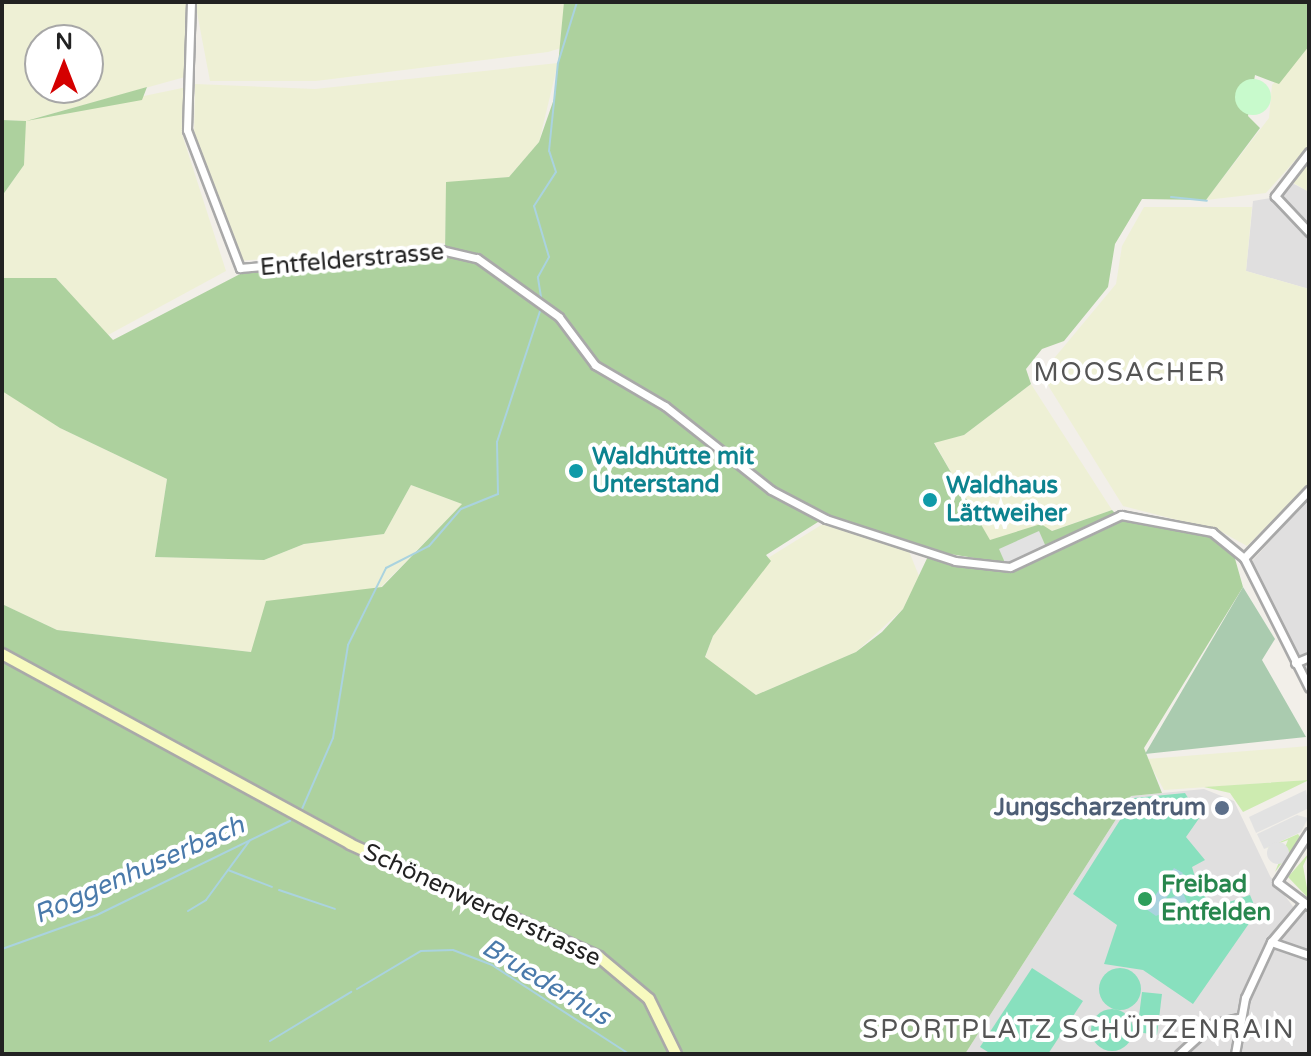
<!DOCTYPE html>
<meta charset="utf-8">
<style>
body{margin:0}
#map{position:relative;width:1311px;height:1056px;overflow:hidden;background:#f2efe9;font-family:"Varela Round",sans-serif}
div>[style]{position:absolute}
.residential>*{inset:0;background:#e0dfdf}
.farmland>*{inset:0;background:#eef0d5}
.grass>*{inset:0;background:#cdebb0}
.forest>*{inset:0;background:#add19e}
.cemetery>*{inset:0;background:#aacbaf}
.park>*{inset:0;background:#c8facc}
.round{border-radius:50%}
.pitch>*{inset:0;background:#88e0be}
.parking>*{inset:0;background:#e2e2e2}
.water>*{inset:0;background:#aad3df}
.stream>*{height:2px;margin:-1px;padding:0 1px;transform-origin:1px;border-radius:1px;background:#aad3df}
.roads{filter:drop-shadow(2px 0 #a9a9a9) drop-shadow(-2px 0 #a9a9a9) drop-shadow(0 2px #a9a9a9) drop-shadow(0 -2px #a9a9a9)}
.street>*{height:7px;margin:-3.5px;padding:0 3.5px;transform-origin:3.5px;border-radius:3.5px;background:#fff}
.secondary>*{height:10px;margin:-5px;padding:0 5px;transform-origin:5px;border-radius:5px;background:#f7fabf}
.dots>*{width:22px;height:22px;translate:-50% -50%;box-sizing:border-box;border:4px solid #fff;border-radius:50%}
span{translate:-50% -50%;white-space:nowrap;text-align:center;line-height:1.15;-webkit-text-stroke:8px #fff;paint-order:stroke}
.street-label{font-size:24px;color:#222}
.culture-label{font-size:24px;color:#0d838f;font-weight:700}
.left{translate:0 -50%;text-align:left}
.service-label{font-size:24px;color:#4e5e75;font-weight:700}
.right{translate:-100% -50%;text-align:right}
.leisure-label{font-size:24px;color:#27864d;font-weight:700}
.neighbourhood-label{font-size:26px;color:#555;letter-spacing:2px}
.water-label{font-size:26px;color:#4a7aab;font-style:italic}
.frame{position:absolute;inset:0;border:4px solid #222;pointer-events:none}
.north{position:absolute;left:24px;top:24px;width:80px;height:80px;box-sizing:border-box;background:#fff;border:2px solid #a7a7a7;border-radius:50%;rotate:0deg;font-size:22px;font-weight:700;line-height:32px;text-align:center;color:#222}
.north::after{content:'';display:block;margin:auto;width:28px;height:36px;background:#d40000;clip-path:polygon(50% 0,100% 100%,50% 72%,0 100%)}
</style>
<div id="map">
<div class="residential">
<i style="clip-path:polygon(1290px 182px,1308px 191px,1309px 289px,1246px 271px,1253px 201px,1276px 197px)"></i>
<i style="clip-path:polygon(1309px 498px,1309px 678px,1253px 573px,1253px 560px)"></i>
<i style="clip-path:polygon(1204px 789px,1234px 801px,1270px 876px,1298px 913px,1309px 911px,1309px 1054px,965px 1054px,1131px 796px)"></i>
</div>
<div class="farmland">
<i style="clip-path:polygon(evenodd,2px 2px,186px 2px,185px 77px,29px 120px,187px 87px,182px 134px,226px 271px,108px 335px,56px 278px,2px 278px,2px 196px,24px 165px,25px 121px,2px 120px,2px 2px,40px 40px,88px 40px,88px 88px,40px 88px,40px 40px)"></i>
<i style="clip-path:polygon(195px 2px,564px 2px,563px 30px,561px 48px,548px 52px,316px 81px,210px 81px)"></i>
<i style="clip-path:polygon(1309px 46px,1309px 145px,1266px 193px,1206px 200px,1269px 118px,1272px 85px)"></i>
<i style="clip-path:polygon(558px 63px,539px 142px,509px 177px,447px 183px,445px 243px,239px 261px,194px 139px,195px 84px,315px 89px)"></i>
<i style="clip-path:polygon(1309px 158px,1309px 192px,1290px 181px)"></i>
<i style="clip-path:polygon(1144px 207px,1252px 207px,1246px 271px,1309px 289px,1309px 483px,1247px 546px,1220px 531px,1123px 506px,1041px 374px,1116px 284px,1122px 246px)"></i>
<i style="clip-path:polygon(1031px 384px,1112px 510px,1051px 531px,990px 541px,934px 442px,964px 435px)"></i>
<i style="clip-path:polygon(3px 390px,60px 428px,167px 479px,155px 557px,264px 560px,304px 544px,384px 534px,411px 485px,462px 504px,380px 588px,251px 652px,57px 630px,2px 604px)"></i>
<i style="clip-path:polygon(826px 522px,908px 549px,919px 576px,903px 609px,856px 652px,756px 695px,705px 658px,713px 636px,768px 558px)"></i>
<i style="clip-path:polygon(1309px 746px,1309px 780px,1164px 790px,1147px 759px)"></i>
</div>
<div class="grass">
<i style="clip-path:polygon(1309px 780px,1243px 812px,1230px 793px,1204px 787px)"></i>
<i style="clip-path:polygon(1298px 834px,1301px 838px,1275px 872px,1288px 840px,1264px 849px)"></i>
<i style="clip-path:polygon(1309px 853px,1303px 866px,1309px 899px,1288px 877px)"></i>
</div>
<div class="forest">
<i style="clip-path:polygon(evenodd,564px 2px,1309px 2px,1309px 46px,1279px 84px,1255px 75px,1248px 116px,1260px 128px,1206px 200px,1142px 199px,1115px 244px,1108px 287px,1064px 341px,1042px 349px,1026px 369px,1031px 384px,964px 435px,934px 443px,990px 540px,1041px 524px,1052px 531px,1112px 510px,1118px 516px,1017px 565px,944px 553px,1010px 572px,1127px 515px,1212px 532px,1232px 548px,1243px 587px,1144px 748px,1162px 793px,1131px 796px,965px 1054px,2px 1054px,2px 604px,57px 630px,251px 652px,266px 601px,382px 587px,462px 504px,411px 485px,384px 534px,304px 544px,264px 560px,155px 557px,167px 479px,60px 428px,2px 391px,2px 278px,56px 278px,113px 340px,242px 273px,445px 253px,446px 182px,509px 177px,539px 142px,555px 96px,564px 2px,829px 515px,931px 550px,903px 609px,882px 632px,856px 652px,756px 695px,705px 657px,713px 636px,771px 561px,766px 555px,829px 515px)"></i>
<i style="clip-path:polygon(147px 87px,142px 100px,26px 121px,24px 165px,2px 196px,2px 120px,26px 121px)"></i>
</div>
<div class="cemetery">
<i style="clip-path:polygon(1243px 587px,1275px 639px,1262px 660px,1306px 737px,1145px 754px)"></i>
</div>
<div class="park">
<i class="round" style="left:1235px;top:79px;width:36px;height:36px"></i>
</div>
<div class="pitch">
<i style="clip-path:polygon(1185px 793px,1200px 817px,1186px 837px,1205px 860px,1192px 867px,1199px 890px,1214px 907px,1250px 895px,1257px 912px,1193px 1004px,1143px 970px,1104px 964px,1117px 925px,1073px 894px,1134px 798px)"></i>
<i style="clip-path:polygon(1032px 968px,1083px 1001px,1048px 1054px,991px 1054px,980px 1047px)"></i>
<i class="round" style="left:1099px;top:968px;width:42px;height:42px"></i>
<i style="clip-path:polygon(1142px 992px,1162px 994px,1157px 1035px,1137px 1032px)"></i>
<i class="round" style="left:1091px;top:1009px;width:42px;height:42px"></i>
</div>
<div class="parking">
<i style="clip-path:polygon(1039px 531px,1046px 547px,1006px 565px,999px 549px)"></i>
<i style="clip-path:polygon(1306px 790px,1309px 808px,1256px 833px,1249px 817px)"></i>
<i style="clip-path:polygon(1297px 815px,1308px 818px,1301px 832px,1264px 849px,1257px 834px)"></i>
<i class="round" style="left:1267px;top:842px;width:22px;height:22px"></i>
</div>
<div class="water">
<i style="clip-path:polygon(1174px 868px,1183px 873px,1165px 900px,1183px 893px,1187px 902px,1156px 916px,1146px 909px)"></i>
</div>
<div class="stream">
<i style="left:1171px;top:197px;width:36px;rotate:6deg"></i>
<i style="left:541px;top:297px;width:20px;rotate:-99deg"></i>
<i style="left:538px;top:277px;width:23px;rotate:-61deg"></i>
<i style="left:549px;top:257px;width:53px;rotate:-106.4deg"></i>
<i style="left:534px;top:206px;width:40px;rotate:-57.1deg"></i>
<i style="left:556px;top:172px;width:22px;rotate:-108deg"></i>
<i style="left:549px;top:151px;width:88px;rotate:-84.2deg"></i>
<i style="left:558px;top:63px;width:64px;rotate:-72.7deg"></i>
<i style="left:302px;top:809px;width:77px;rotate:-66.4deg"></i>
<i style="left:333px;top:738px;width:94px;rotate:-80.8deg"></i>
<i style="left:348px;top:645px;width:86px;rotate:-63.7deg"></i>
<i style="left:386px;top:568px;width:48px;rotate:-27.1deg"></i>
<i style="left:429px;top:546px;width:49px;rotate:-49.1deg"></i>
<i style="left:461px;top:509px;width:40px;rotate:-22deg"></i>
<i style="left:498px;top:494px;width:52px;rotate:-91.1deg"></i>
<i style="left:497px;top:442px;width:141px;rotate:-71.8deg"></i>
<i style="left:228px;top:870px;width:47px;rotate:21.1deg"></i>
<i style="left:279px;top:890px;width:59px;rotate:18.7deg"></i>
<i style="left:188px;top:911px;width:21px;rotate:-31deg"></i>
<i style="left:206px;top:900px;width:74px;rotate:-53.7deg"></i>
<i style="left:2px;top:949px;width:101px;rotate:-19.7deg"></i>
<i style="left:97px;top:915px;width:215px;rotate:-26deg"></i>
<i style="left:357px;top:989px;width:74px;rotate:-30.7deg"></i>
<i style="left:421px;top:951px;width:32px;rotate:-2deg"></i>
<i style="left:453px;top:950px;width:42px;rotate:21deg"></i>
<i style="left:492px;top:965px;width:163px;rotate:33deg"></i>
<i style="left:270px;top:1041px;width:95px;rotate:-31.2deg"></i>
</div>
<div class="roads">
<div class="street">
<i style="left:191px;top:2px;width:128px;rotate:91.8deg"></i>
<i style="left:187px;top:130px;width:148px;rotate:69deg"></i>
<i style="left:240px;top:268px;width:202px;rotate:-5.1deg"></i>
<i style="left:441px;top:250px;width:37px;rotate:13deg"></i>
<i style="left:477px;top:258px;width:101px;rotate:35.7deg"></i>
<i style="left:559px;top:317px;width:60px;rotate:53.1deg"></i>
<i style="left:595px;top:365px;width:81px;rotate:30.4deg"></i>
<i style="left:665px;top:406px;width:135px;rotate:38.4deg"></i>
<i style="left:771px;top:490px;width:62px;rotate:27.8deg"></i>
<i style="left:826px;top:519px;width:136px;rotate:18deg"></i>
<i style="left:955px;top:561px;width:55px;rotate:6.2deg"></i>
<i style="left:1010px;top:567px;width:123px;rotate:-25.1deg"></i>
<i style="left:1121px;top:515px;width:93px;rotate:10.6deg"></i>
<i style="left:1212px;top:532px;width:41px;rotate:39.1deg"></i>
<i style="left:1244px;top:558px;width:145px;rotate:63.4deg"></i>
<i style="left:1309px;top:152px;width:56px;rotate:127.7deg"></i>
<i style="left:1275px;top:196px;width:50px;rotate:46.6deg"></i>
<i style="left:1244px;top:558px;width:94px;rotate:-46.3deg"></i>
<i style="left:1295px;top:663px;width:15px;rotate:-23deg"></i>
<i style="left:1309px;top:832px;width:59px;rotate:122.6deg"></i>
<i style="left:1277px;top:882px;width:40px;rotate:37deg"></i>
<i style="left:1271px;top:942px;width:40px;rotate:18.9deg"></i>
<i style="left:1179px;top:1054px;width:45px;rotate:-42.3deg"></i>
<i style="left:1212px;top:1024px;width:27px;rotate:-13deg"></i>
<i style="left:1235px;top:1054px;width:57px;rotate:-79.9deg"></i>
<i style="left:1245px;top:998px;width:62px;rotate:-65.1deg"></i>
<i style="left:1271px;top:942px;width:50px;rotate:-49.9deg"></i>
</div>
<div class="secondary">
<i style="left:2px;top:654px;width:396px;rotate:28.6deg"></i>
<i style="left:350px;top:844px;width:273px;rotate:24.4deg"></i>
<i style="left:599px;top:957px;width:65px;rotate:40deg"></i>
<i style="left:649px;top:999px;width:61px;rotate:63.9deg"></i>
</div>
</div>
<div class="dots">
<i style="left:576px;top:471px;background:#0f9aa8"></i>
<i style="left:930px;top:500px;background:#0f9aa8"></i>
<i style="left:1222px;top:808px;background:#5c6f8a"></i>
<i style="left:1145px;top:899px;background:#2e9e5b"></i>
</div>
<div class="street-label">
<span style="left:352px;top:260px;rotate:-5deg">Entfelderstrasse</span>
<span style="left:482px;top:905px;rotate:25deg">Schönenwerderstrasse</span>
</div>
<div class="culture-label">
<span class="left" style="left:592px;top:471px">Waldhütte mit<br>Unterstand</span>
<span class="left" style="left:946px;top:500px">Waldhaus<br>Lättweiher</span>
</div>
<div class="service-label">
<span class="right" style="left:1206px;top:808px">Jungscharzentrum</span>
</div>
<div class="leisure-label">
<span class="left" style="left:1161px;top:899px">Freibad<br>Entfelden</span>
</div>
<div class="neighbourhood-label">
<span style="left:1130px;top:373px">MOOSACHER</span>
<span style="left:1079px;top:1030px">SPORTPLATZ SCHÜTZENRAIN</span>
</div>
<div class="water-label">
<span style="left:139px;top:870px;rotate:-24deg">Roggenhuserbach</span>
<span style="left:546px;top:982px;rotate:31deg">Bruederhus</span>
</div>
<div class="frame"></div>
<div class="north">N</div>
</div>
